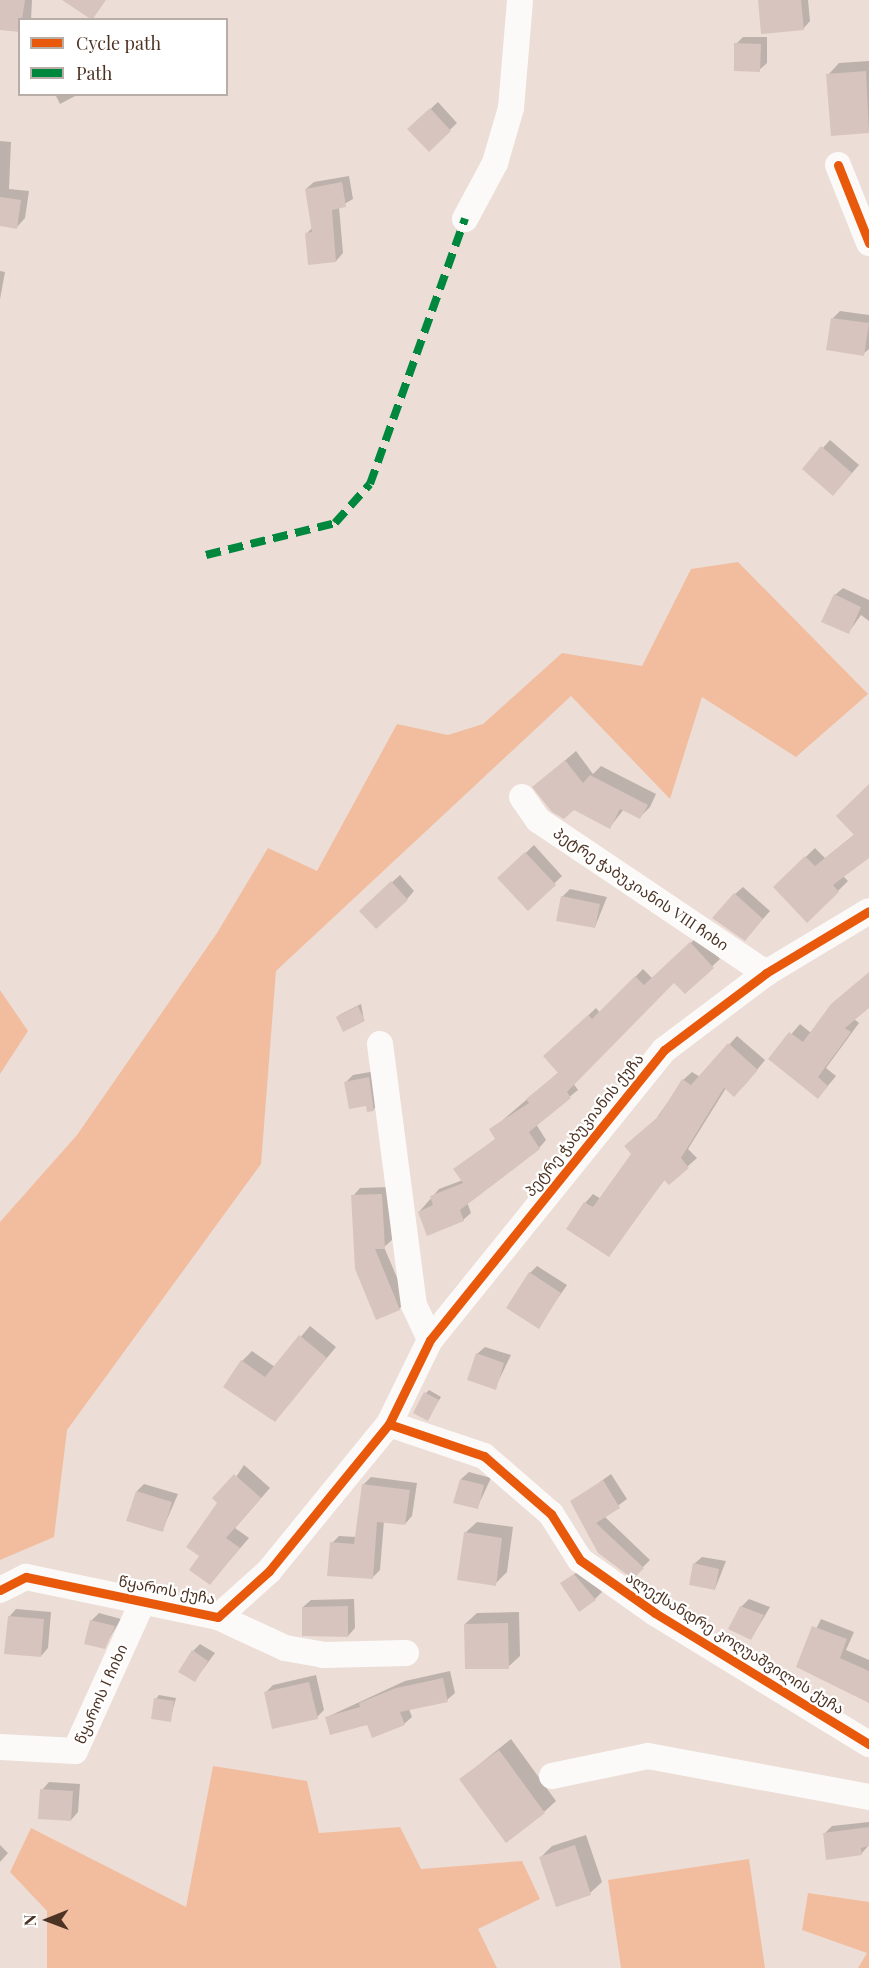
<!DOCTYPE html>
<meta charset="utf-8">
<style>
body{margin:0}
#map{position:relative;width:869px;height:1968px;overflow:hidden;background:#ecded6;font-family:"Playfair Display","Noto Sans Georgian",serif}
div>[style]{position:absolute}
.green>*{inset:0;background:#f2bd9f}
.shadow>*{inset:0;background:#0003}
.building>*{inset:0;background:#d8c4be}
.minor>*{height:26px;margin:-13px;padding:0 13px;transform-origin:13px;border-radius:13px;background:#fcfaf9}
.quiet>*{height:8px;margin-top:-4px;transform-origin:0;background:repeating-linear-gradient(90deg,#00873e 0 15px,transparent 0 23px)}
.cycleway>*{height:9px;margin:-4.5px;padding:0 4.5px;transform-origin:4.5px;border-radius:4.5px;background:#e8590c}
span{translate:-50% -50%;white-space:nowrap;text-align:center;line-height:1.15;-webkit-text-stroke:4.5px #fff;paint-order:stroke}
.street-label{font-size:15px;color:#4d3324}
.legend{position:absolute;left:18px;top:18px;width:210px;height:78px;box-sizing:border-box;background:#fff;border:2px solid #b8ada7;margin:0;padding:8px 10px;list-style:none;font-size:18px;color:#4d3324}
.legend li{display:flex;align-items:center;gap:12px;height:30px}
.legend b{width:30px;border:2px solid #b8ada7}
.north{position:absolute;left:18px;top:1890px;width:60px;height:60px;-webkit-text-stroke:4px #fff;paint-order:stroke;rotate:269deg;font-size:16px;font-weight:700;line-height:24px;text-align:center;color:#4d3324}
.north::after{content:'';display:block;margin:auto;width:21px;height:27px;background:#4d3324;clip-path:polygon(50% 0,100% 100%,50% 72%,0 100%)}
</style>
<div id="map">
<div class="green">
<i style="clip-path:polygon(738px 562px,868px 694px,796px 757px,702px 697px,670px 799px,571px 696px,276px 971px,261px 1164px,67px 1430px,54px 1537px,0 1560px,0 1222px,77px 1135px,217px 933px,268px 848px,317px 871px,397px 724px,448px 735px,483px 724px,562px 653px,642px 666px,691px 569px)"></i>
<i style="clip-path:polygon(0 990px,28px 1031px,0 1074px)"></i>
<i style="clip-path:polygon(213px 1766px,307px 1781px,319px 1833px,400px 1827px,421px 1869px,522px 1861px,540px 1899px,478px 1929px,497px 1968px,47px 1968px,47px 1911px,10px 1872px,31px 1828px,186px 1907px)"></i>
<i style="clip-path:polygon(749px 1859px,765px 1968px,621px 1968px,608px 1880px)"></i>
<i style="clip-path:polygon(808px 1893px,869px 1902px,869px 1968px,858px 1968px,867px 1953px,802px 1930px)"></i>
</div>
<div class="shadow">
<i style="clip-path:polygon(0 0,32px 0,31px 20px,0 29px)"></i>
<i style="clip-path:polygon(759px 0,808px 0,810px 21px,803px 29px)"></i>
<i style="clip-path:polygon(743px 37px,767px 37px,767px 63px,759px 70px,736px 44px)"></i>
<i style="clip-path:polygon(869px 61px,869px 131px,832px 134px,828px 75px,839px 63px)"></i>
<i style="clip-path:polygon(55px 94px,79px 94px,60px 104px)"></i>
<i style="clip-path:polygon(438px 102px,457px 123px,429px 150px,409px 129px)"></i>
<i style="clip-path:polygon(0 141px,11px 142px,9px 189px,29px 191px,25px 218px,17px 227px,0 225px)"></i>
<i style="clip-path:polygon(349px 176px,353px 199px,339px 207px,343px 253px,336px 261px,307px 233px,313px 227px,306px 189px,314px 182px)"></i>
<i style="clip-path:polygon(0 271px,5px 272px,0 299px)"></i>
<i style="clip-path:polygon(840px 311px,869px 315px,869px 349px,863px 354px,833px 318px)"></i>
<i style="clip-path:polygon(830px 440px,859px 465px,840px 487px,804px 469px)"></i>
<i style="clip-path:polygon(843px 588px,869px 600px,869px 621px,861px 615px,849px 632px,835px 595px)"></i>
<i style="clip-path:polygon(576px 751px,593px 774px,601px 766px,656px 794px,650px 807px,640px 817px,624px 809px,610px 827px,534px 787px)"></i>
<i style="clip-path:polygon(869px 786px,869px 854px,843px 876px,848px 881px,808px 921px,775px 887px,815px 848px,825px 858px,855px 834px)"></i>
<i style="clip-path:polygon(534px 845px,562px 876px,528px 909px,507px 871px)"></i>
<i style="clip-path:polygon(400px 875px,414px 891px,407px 899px,368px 904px)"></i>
<i style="clip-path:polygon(743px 887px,770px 911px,752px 931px,735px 894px)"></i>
<i style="clip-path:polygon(570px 889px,607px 897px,595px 927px,562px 897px)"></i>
<i style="clip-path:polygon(698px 936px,720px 959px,685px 992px,674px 981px,573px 1083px,578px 1090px,536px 1124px,546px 1140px,539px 1148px,467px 1202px,471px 1213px,463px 1220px,419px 1212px,439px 1189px,463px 1180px,496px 1138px,491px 1130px,559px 1072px,553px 1049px,596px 1008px,600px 1013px,643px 969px,653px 979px)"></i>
<i style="clip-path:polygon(869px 973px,869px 1006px,854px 1019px,859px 1023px,826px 1068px,836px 1076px,826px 1088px,770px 1059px,800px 1024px,811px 1033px)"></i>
<i style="clip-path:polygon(361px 1004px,364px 1020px,337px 1017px,341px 1014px)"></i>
<i style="clip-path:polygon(737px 1036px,765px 1060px,743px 1087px,726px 1088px,688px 1149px,697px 1158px,669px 1183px,665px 1179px,609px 1255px,585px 1203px,593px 1194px,601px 1199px,683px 1080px,692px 1072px,700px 1077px)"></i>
<i style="clip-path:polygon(376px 1071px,380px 1102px,373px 1110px,345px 1083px,353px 1075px)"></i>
<i style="clip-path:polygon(389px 1187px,392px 1240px,384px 1247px,407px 1301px,399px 1309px,353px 1196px,360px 1188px)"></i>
<i style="clip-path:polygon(537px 1266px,567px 1285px,538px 1327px,530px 1273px)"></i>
<i style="clip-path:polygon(310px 1326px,336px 1347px,275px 1420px,242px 1361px,252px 1351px,275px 1367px)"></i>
<i style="clip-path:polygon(485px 1347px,511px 1355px,495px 1388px,477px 1354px)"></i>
<i style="clip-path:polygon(429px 1390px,441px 1397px,427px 1419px,426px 1393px)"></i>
<i style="clip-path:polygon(244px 1465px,270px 1488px,235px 1528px,249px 1538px,210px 1583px,201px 1556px,219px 1503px)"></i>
<i style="clip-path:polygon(469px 1472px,491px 1478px,477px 1508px,461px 1479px)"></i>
<i style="clip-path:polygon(611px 1474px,627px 1499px,604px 1516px,650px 1560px,633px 1577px,572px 1502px)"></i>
<i style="clip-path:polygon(371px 1477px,417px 1483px,412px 1516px,405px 1524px,384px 1521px,380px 1570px,372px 1578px,332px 1543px,339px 1536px,356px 1537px,363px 1485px)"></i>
<i style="clip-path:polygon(144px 1484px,178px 1494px,162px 1531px,137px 1491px)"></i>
<i style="clip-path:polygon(477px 1522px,513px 1527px,507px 1572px,495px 1584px,465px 1533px)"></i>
<i style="clip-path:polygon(702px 1557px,726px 1561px,715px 1589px,694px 1564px)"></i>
<i style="clip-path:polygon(582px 1568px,602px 1592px,595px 1599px,562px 1584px)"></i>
<i style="clip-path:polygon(354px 1599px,355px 1628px,348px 1636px,303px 1607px,311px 1600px)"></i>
<i style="clip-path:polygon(749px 1599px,770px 1607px,751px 1639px,741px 1607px)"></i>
<i style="clip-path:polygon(16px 1609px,51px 1612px,48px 1648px,41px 1656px,9px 1617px)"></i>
<i style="clip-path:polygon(519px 1612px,520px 1656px,508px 1667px,465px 1624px,477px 1613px)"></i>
<i style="clip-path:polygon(99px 1613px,121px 1619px,104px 1647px,91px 1621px)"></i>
<i style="clip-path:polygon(821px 1619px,854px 1632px,846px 1650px,869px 1660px,869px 1701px,798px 1666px)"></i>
<i style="clip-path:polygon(200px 1644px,215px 1653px,195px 1680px,193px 1651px)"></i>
<i style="clip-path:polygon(450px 1671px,455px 1693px,447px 1700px,409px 1709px,412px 1717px,404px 1724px,327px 1717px,405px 1681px)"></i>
<i style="clip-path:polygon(316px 1675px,324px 1710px,317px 1717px,266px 1692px,273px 1685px)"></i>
<i style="clip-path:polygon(159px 1695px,176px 1698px,170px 1721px,156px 1699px)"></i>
<i style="clip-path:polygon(511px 1739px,556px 1801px,544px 1812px,461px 1779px)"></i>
<i style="clip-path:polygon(49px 1782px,80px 1784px,78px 1812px,71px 1820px,42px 1790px)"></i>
<i style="clip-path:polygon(869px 1822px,869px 1845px,861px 1854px,825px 1833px,832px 1826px)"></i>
<i style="clip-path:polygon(586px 1835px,602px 1882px,590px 1893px,541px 1857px,552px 1846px)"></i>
<i style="clip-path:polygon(0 1845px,8px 1853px,0 1862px)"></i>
</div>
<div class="building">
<i style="clip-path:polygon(0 0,25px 0,20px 32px,0 30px)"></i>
<i style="clip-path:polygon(62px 0,106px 0,92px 20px)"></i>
<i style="clip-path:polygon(758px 0,801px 0,804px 30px,761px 34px)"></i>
<i style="clip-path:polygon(734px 43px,761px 44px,760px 72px,734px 71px)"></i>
<i style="clip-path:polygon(866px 71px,869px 133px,831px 136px,826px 74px)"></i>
<i style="clip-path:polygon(430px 108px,451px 131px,429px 152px,407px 129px)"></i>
<i style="clip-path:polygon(342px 182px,346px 207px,332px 210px,336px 262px,308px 265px,305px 233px,312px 232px,305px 189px)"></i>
<i style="clip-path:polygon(0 197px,21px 200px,17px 229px,0 226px)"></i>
<i style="clip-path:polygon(831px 318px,869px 323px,864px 356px,826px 350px)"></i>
<i style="clip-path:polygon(821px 446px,852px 473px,833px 496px,802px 469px)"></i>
<i style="clip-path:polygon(834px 594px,861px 607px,849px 634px,821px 622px)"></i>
<i style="clip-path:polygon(565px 760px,583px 783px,590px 775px,648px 805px,640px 819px,620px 809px,610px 829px,574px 810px,564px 819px,552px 812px,532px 787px)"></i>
<i style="clip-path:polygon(869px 784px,869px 858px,833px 885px,839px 892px,807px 923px,773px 887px,805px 856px,815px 866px,854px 835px,836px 816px)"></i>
<i style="clip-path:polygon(525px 852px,556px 885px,528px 911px,497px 878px)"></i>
<i style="clip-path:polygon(391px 881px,408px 900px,376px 929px,359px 911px)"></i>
<i style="clip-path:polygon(734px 893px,763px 919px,745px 941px,712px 918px)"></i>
<i style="clip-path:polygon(561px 896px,600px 904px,595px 928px,556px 921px)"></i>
<i style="clip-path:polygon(690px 942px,714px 968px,685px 994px,674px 983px,567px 1092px,571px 1098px,529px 1132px,540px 1149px,460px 1210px,464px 1221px,427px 1236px,418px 1212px,433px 1205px,430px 1196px,463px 1183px,453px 1169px,495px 1139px,489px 1129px,529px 1103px,526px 1099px,558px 1073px,543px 1056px,588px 1015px,592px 1019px,635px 976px,644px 985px)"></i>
<i style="clip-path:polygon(869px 972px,869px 1008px,845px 1028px,851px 1032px,818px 1077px,828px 1086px,818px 1099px,768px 1059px,789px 1032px,803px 1042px,831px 1004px)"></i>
<i style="clip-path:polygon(358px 1006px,365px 1021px,343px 1032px,336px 1017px)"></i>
<i style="clip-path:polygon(728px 1043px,758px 1070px,734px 1097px,724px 1088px,681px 1158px,689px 1168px,669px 1185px,664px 1180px,609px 1257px,566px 1229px,584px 1202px,593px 1207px,631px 1154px,624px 1146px,659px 1116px,682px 1079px,691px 1085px)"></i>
<i style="clip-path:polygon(369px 1077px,374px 1111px,367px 1112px,366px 1106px,349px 1109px,344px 1082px)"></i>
<i style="clip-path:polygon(382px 1194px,385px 1249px,375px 1249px,400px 1310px,376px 1320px,355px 1269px,351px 1195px)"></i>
<i style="clip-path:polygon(529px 1272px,561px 1293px,539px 1329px,506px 1308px)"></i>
<i style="clip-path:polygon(299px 1335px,327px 1358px,275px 1422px,223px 1387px,241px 1360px,265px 1377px)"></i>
<i style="clip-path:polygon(476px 1353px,504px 1363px,496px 1390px,467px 1380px)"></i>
<i style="clip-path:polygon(424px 1392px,439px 1400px,428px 1421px,413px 1413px)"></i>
<i style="clip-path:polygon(234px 1474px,261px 1498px,226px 1538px,240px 1548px,210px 1585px,189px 1570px,199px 1556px,186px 1547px,217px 1503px,212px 1498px)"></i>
<i style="clip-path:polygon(460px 1479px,484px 1485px,478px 1509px,453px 1503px)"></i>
<i style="clip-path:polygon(603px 1480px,620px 1508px,596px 1523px,644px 1568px,633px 1579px,598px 1553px,570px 1501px)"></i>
<i style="clip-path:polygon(362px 1484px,410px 1490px,405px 1525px,377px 1522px,373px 1579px,327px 1576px,330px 1542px,354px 1544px)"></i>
<i style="clip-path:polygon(136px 1491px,172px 1502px,163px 1532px,126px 1521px)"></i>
<i style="clip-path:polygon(464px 1532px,502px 1538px,496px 1586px,457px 1580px)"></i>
<i style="clip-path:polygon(693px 1563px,719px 1569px,715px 1590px,689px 1585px)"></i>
<i style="clip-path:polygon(574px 1574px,596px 1600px,579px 1612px,560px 1583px)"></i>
<i style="clip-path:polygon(348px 1606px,348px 1637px,302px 1636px,302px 1607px)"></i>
<i style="clip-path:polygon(740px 1606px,764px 1615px,751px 1640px,728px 1629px)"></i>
<i style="clip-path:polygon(8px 1616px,44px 1619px,41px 1657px,4px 1654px)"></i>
<i style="clip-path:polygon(90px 1620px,115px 1626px,105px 1649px,84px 1644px)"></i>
<i style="clip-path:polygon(508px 1623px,509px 1669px,465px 1669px,464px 1624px)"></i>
<i style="clip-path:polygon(812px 1626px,847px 1639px,840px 1658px,869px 1671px,869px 1703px,796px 1667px)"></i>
<i style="clip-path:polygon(192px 1650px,208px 1661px,195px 1682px,178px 1672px)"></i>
<i style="clip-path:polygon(443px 1678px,448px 1702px,400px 1712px,405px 1725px,372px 1738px,367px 1725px,330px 1735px,325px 1717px,360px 1707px,359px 1703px,396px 1688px)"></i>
<i style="clip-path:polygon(309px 1682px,318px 1719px,272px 1729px,264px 1692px)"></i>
<i style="clip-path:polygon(154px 1698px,174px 1701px,171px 1722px,151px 1719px)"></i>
<i style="clip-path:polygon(499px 1750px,545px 1813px,506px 1843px,459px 1779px)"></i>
<i style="clip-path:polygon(40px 1789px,73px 1791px,71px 1821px,38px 1819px)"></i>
<i style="clip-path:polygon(869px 1827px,869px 1846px,861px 1848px,862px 1855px,826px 1860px,823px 1833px)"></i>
<i style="clip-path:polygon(575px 1845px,591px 1895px,556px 1907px,539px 1857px)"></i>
</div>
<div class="minor">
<i style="left:838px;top:165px;width:84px;rotate:68.3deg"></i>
<i style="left:465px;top:219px;width:64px;rotate:-61.8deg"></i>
<i style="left:495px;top:163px;width:57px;rotate:-73.8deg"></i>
<i style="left:511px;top:108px;width:108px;rotate:-85.2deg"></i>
<i style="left:522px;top:797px;width:28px;rotate:55deg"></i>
<i style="left:538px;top:820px;width:275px;rotate:33.9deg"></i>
<i style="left:380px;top:1044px;width:263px;rotate:82.6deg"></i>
<i style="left:414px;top:1305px;width:38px;rotate:65deg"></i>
<i style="left:389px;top:1424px;width:100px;rotate:18.6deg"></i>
<i style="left:484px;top:1456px;width:89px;rotate:40.9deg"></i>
<i style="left:551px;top:1514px;width:54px;rotate:57.8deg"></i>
<i style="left:580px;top:1560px;width:92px;rotate:35.2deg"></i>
<i style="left:655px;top:1613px;width:251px;rotate:31.5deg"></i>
<i style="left:0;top:1590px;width:29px;rotate:-27deg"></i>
<i style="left:26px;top:1577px;width:196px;rotate:11.8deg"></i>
<i style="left:218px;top:1617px;width:69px;rotate:-42deg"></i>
<i style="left:269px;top:1571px;width:190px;rotate:-50.8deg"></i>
<i style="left:389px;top:1424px;width:93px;rotate:-64deg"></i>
<i style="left:430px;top:1340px;width:373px;rotate:-51.1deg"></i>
<i style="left:664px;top:1050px;width:128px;rotate:-37deg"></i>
<i style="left:766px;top:973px;width:120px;rotate:-31deg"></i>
<i style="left:218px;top:1617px;width:74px;rotate:24.8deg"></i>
<i style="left:285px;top:1648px;width:39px;rotate:10deg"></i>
<i style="left:323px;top:1655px;width:83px;rotate:-1.4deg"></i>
<i style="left:0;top:1747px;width:75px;rotate:3.1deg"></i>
<i style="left:75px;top:1751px;width:165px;rotate:-65.6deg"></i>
<i style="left:552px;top:1776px;width:98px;rotate:-11.8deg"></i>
<i style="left:648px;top:1756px;width:225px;rotate:10.5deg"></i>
</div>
<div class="quiet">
<i style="left:206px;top:555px;width:133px;rotate:-13.9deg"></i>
<i style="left:335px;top:523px;width:52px;rotate:-48.1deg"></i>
<i style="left:370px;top:484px;width:282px;rotate:-70.3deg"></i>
</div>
<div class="cycleway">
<i style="left:838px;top:165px;width:84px;rotate:68.3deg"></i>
<i style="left:389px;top:1424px;width:100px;rotate:18.6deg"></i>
<i style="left:484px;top:1456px;width:89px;rotate:40.9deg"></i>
<i style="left:551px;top:1514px;width:54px;rotate:57.8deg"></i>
<i style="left:580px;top:1560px;width:92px;rotate:35.2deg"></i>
<i style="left:655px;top:1613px;width:251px;rotate:31.5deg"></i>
<i style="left:0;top:1590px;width:29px;rotate:-27deg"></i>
<i style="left:26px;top:1577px;width:196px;rotate:11.8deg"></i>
<i style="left:218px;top:1617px;width:69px;rotate:-42deg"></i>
<i style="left:269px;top:1571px;width:190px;rotate:-50.8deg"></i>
<i style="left:389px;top:1424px;width:93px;rotate:-64deg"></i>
<i style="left:430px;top:1340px;width:373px;rotate:-51.1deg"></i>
<i style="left:664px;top:1050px;width:128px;rotate:-37deg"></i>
<i style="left:766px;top:973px;width:120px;rotate:-31deg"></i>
</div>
<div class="street-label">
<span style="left:641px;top:889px;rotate:34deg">პეტრე ჭაბუკიანის VIII ჩიხი</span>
<span style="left:584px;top:1125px;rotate:-51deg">პეტრე ჭაბუკიანის ქუჩა</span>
<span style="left:167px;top:1590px;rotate:11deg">წყაროს ქუჩა</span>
<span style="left:735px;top:1643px;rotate:32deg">ალექსანდრე კოღუაშვილის ქუჩა</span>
<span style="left:101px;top:1694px;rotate:-66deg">წყაროს I ჩიხი</span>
</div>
<ul class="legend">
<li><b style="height:8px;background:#e8590c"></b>Cycle path</li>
<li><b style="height:8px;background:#00873e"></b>Path</li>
</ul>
<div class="north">N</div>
</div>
